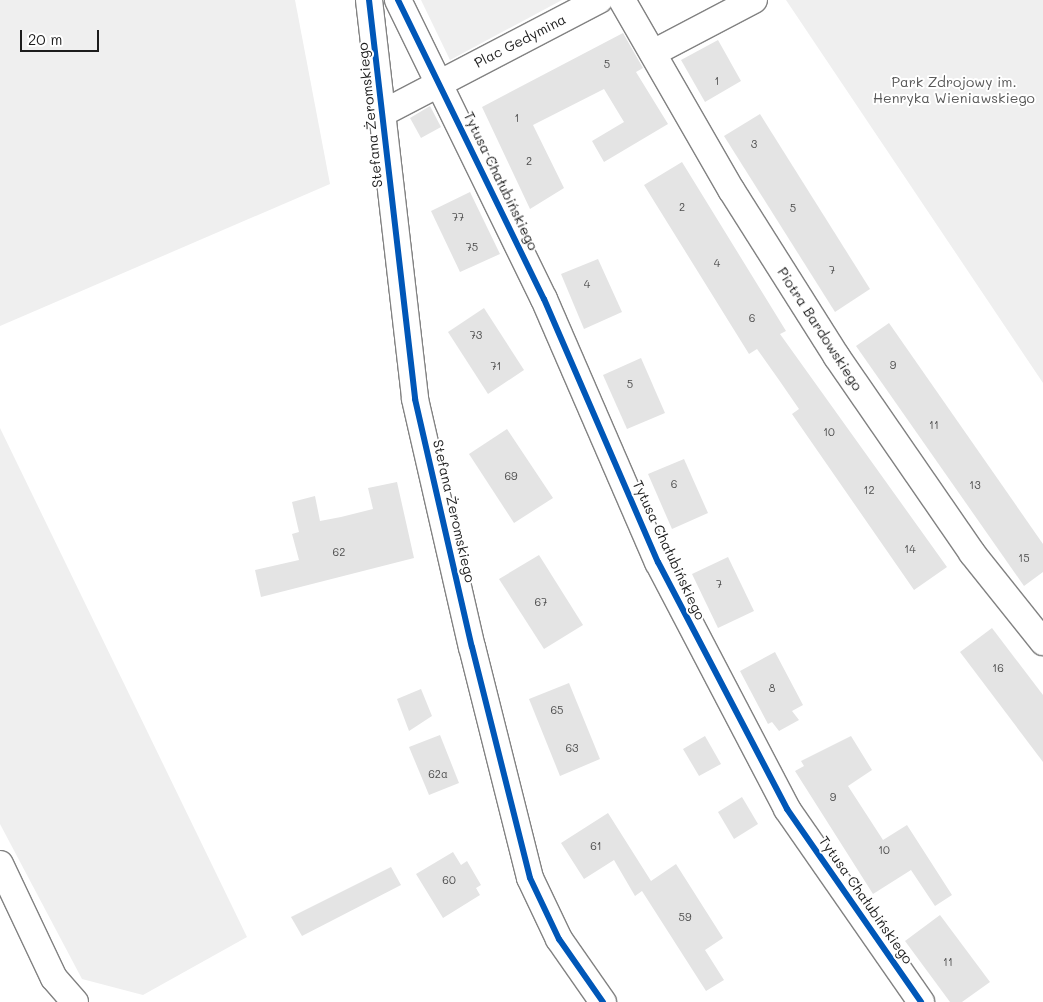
<!DOCTYPE html>
<meta charset="utf-8">
<style>
body{margin:0}
#map{position:relative;width:1043px;height:1002px;overflow:hidden;background:#fff;font-family:Mali,sans-serif}
div>[style]{position:absolute}
.green>*{inset:0;background:#efefef}
.building>*{inset:0;background:#e4e4e4}
.roads{filter:drop-shadow(1px 0 #828282) drop-shadow(-1px 0 #828282) drop-shadow(0 1px #828282) drop-shadow(0 -1px #828282)}
.minor>*{height:26px;margin:-13px;padding:0 13px;transform-origin:13px;border-radius:13px;background:#fff}
.cycleway>*{height:6px;margin:-3px;padding:0 3px;transform-origin:3px;border-radius:3px;background:#0057b8}
span{translate:-50% -50%;white-space:nowrap;text-align:center;line-height:1.15;-webkit-text-stroke:4px #fff;paint-order:stroke}
.number-label{font-size:11px;color:#4e4e4e}
.number-label span{-webkit-text-stroke-width:0}
.street-label{font-size:14px;color:#1c1c1c}
.park-label{font-size:14px;color:#575757}
.scale{position:absolute;left:20px;top:30px;width:79px;height:22px;box-sizing:border-box;border:2px solid #1c1c1c;border-top:0;padding-left:6px;font-size:15px;line-height:18px;white-space:nowrap;color:#1c1c1c;-webkit-text-stroke:4px #fff;paint-order:stroke}
</style>
<div id="map">
<div class="green">
<i style="clip-path:polygon(0 0,295px 0,330px 184px,0 326px)"></i>
<i style="clip-path:polygon(421px 0,562px 0,450px 60px)"></i>
<i style="clip-path:polygon(786px 0,1043px 0,1043px 383px)"></i>
<i style="clip-path:polygon(0 428px,247px 937px,143px 995px,82px 979px,0 824px)"></i>
</div>
<div class="building">
<i style="clip-path:polygon(623px 33px,643px 68px,636px 72px,668px 124px,604px 162px,592px 141px,624px 122px,604px 89px,533px 125px,564px 188px,530px 209px,482px 107px)"></i>
<i style="clip-path:polygon(718px 40px,741px 81px,705px 102px,681px 60px)"></i>
<i style="clip-path:polygon(430px 106px,441px 127px,421px 138px,410px 118px)"></i>
<i style="clip-path:polygon(760px 114px,870px 289px,835px 312px,724px 136px)"></i>
<i style="clip-path:polygon(682px 162px,786px 331px,780px 334px,947px 567px,914px 590px,792px 414px,799px 409px,779px 380px,757px 349px,749px 354px,644px 185px)"></i>
<i style="clip-path:polygon(470px 192px,500px 254px,460px 272px,431px 211px)"></i>
<i style="clip-path:polygon(598px 259px,622px 312px,584px 329px,561px 274px)"></i>
<i style="clip-path:polygon(484px 308px,524px 370px,488px 394px,448px 332px)"></i>
<i style="clip-path:polygon(889px 323px,1043px 544px,1043px 572px,1024px 586px,856px 346px)"></i>
<i style="clip-path:polygon(641px 358px,665px 413px,627px 429px,603px 375px)"></i>
<i style="clip-path:polygon(507px 429px,553px 498px,514px 523px,469px 454px)"></i>
<i style="clip-path:polygon(684px 459px,708px 513px,672px 529px,648px 474px)"></i>
<i style="clip-path:polygon(397px 482px,414px 558px,261px 597px,255px 570px,299px 560px,292px 534px,299px 532px,292px 502px,315px 496px,320px 521px,341px 517px,373px 509px,368px 488px)"></i>
<i style="clip-path:polygon(539px 555px,583px 625px,544px 649px,499px 579px)"></i>
<i style="clip-path:polygon(728px 557px,754px 611px,718px 628px,692px 574px)"></i>
<i style="clip-path:polygon(992px 628px,1043px 695px,1043px 762px,960px 652px)"></i>
<i style="clip-path:polygon(775px 652px,803px 705px,792px 711px,799px 720px,779px 731px,772px 722px,768px 724px,740px 671px)"></i>
<i style="clip-path:polygon(569px 683px,600px 759px,560px 776px,529px 699px)"></i>
<i style="clip-path:polygon(421px 689px,432px 716px,409px 731px,397px 699px)"></i>
<i style="clip-path:polygon(440px 735px,459px 783px,429px 795px,409px 747px)"></i>
<i style="clip-path:polygon(705px 736px,721px 764px,699px 776px,683px 749px)"></i>
<i style="clip-path:polygon(851px 736px,872px 770px,848px 786px,883px 840px,907px 825px,952px 895px,935px 906px,911px 870px,873px 894px,795px 771px,804px 766px,801px 761px)"></i>
<i style="clip-path:polygon(742px 797px,758px 824px,734px 839px,718px 812px)"></i>
<i style="clip-path:polygon(608px 813px,651px 881px,676px 864px,723px 938px,705px 950px,724px 980px,706px 991px,642px 891px,635px 896px,614px 860px,584px 879px,561px 843px)"></i>
<i style="clip-path:polygon(453px 852px,461px 865px,467px 861px,481px 885px,476px 888px,480px 895px,443px 918px,416px 874px)"></i>
<i style="clip-path:polygon(391px 867px,401px 885px,302px 936px,291px 917px)"></i>
<i style="clip-path:polygon(940px 915px,990px 982px,962px 1002px,950px 1002px,905px 941px)"></i>
</div>
<div class="roads">
<div class="minor">
<i style="left:369px;top:0;width:402px;rotate:83.4deg"></i>
<i style="left:415px;top:399px;width:254px;rotate:77.1deg"></i>
<i style="left:472px;top:647px;width:238px;rotate:75.9deg"></i>
<i style="left:530px;top:878px;width:68px;rotate:64.6deg"></i>
<i style="left:559px;top:939px;width:77px;rotate:55.1deg"></i>
<i style="left:398px;top:0;width:333px;rotate:64deg"></i>
<i style="left:544px;top:299px;width:287px;rotate:66.6deg"></i>
<i style="left:658px;top:562px;width:279px;rotate:62.4deg"></i>
<i style="left:787px;top:809px;width:235px;rotate:55.2deg"></i>
<i style="left:622px;top:0;width:220px;rotate:60.1deg"></i>
<i style="left:732px;top:191px;width:196px;rotate:57.7deg"></i>
<i style="left:837px;top:357px;width:238px;rotate:55.4deg"></i>
<i style="left:972px;top:553px;width:114px;rotate:51.4deg"></i>
<i style="left:653px;top:53px;width:114px;rotate:-27.7deg"></i>
<i style="left:383px;top:113px;width:244px;rotate:-27.6deg"></i>
<i style="left:0;top:864px;width:126px;rotate:64.7deg"></i>
<i style="left:54px;top:978px;width:32px;rotate:49deg"></i>
</div>
</div>
<div class="cycleway">
<i style="left:369px;top:0;width:402px;rotate:83.4deg"></i>
<i style="left:415px;top:399px;width:254px;rotate:77.1deg"></i>
<i style="left:472px;top:647px;width:238px;rotate:75.9deg"></i>
<i style="left:530px;top:878px;width:68px;rotate:64.6deg"></i>
<i style="left:559px;top:939px;width:77px;rotate:55.1deg"></i>
<i style="left:398px;top:0;width:333px;rotate:64deg"></i>
<i style="left:544px;top:299px;width:287px;rotate:66.6deg"></i>
<i style="left:658px;top:562px;width:279px;rotate:62.4deg"></i>
<i style="left:787px;top:809px;width:235px;rotate:55.2deg"></i>
</div>
<div class="number-label">
<span style="left:607px;top:64px">5</span>
<span style="left:717px;top:81px">1</span>
<span style="left:517px;top:118px">1</span>
<span style="left:754px;top:144px">3</span>
<span style="left:529px;top:161px">2</span>
<span style="left:682px;top:207px">2</span>
<span style="left:793px;top:208px">5</span>
<span style="left:458px;top:217px">77</span>
<span style="left:472px;top:247px">75</span>
<span style="left:717px;top:263px">4</span>
<span style="left:832px;top:270px">7</span>
<span style="left:587px;top:284px">4</span>
<span style="left:752px;top:318px">6</span>
<span style="left:476px;top:335px">73</span>
<span style="left:893px;top:365px">9</span>
<span style="left:496px;top:366px">71</span>
<span style="left:630px;top:384px">5</span>
<span style="left:934px;top:425px">11</span>
<span style="left:829px;top:432px">10</span>
<span style="left:511px;top:476px">69</span>
<span style="left:674px;top:484px">6</span>
<span style="left:975px;top:485px">13</span>
<span style="left:869px;top:490px">12</span>
<span style="left:910px;top:549px">14</span>
<span style="left:339px;top:552px">62</span>
<span style="left:1024px;top:558px">15</span>
<span style="left:719px;top:584px">7</span>
<span style="left:541px;top:602px">67</span>
<span style="left:998px;top:668px">16</span>
<span style="left:772px;top:688px">8</span>
<span style="left:557px;top:710px">65</span>
<span style="left:572px;top:748px">63</span>
<span style="left:438px;top:774px">62a</span>
<span style="left:833px;top:797px">9</span>
<span style="left:596px;top:846px">61</span>
<span style="left:884px;top:850px">10</span>
<span style="left:449px;top:880px">60</span>
<span style="left:685px;top:917px">59</span>
<span style="left:948px;top:962px">11</span>
</div>
<div class="street-label">
<span style="left:520px;top:41px;rotate:-27deg">Plac Gedymina</span>
<span style="left:370px;top:115px;rotate:-96deg">Stefana Żeromskiego</span>
<span style="left:501px;top:181px;rotate:64deg">Tytusa Chałubińskiego</span>
<span style="left:820px;top:329px;rotate:57deg">Piotra Bardowskiego</span>
<span style="left:454px;top:511px;rotate:77deg">Stefana Żeromskiego</span>
<span style="left:669px;top:550px;rotate:65deg">Tytusa Chałubińskiego</span>
<span style="left:866px;top:900px;rotate:55deg">Tytusa Chałubińskiego</span>
</div>
<div class="park-label">
<span style="left:954px;top:90px">Park Zdrojowy im.<br>Henryka Wieniawskiego</span>
</div>
<div class="scale">20 m</div>
</div>
